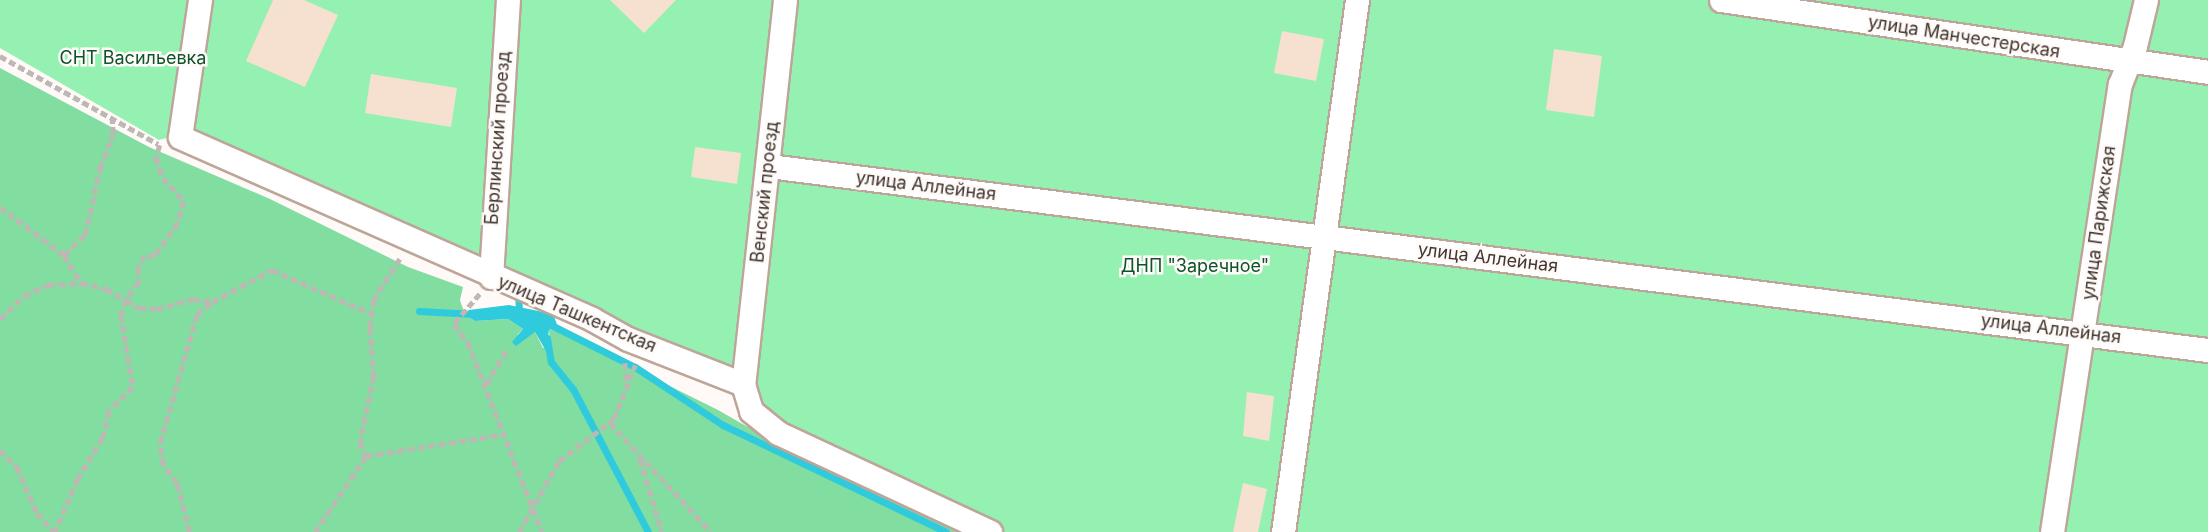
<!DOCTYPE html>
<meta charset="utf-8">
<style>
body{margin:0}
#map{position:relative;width:2208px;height:532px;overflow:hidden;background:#fffaf7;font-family:Inter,sans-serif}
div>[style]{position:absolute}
.green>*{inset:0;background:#95f1b2}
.forest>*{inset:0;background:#81dda0}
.water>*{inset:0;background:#2fcbdd}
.stream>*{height:7px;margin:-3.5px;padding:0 3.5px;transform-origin:3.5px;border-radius:3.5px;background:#2fcbdd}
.building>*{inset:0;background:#f6e0d0}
.path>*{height:4.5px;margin-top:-2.25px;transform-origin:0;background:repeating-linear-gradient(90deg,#beb7b3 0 7px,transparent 0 10.5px)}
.roads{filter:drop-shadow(2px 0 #bda599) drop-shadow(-2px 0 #bda599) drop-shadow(0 2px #bda599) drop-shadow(0 -2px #bda599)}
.minor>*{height:23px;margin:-11.5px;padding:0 11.5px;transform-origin:11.5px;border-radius:11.5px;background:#fff}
span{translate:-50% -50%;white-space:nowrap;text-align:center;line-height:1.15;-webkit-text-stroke:5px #fffaf7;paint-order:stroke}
.street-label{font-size:18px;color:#413732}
.park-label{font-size:18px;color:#0d532d}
</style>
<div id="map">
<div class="green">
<i style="clip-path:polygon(0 0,2208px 0,2208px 532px,991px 532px,772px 428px,733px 380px,185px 133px,159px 140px,0 48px)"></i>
</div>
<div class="forest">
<i style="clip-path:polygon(0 68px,149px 147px,270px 199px,408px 267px,463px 287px,460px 300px,465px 315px,475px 321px,508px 319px,523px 329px,517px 335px,535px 332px,543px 348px,550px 345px,549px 330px,555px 329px,718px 410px,797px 455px,958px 532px,0 532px)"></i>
</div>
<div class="water">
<i style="clip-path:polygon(509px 305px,553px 314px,558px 327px,549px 330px,546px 351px,535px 332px,516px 346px,512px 342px,523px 329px,508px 319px,475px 321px,465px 315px,469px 310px)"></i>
</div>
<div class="stream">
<i style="left:518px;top:292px;width:21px;rotate:87deg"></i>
<i style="left:419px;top:311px;width:55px;rotate:3.1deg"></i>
<i style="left:551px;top:325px;width:94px;rotate:26.6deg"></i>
<i style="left:635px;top:367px;width:105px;rotate:33.4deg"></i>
<i style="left:723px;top:425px;width:247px;rotate:25.6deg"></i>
<i style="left:547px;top:338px;width:24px;rotate:81deg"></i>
<i style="left:551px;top:362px;width:35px;rotate:51deg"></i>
<i style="left:573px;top:389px;width:161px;rotate:62.3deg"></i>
</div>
<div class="building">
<i style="clip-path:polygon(273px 0,304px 0,338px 15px,305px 87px,246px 61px)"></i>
<i style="clip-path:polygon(610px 0,676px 0,644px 33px)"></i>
<i style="clip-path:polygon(1282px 31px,1324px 39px,1316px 81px,1274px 73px)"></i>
<i style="clip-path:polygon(1554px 49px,1602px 56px,1594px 117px,1546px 110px)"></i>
<i style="clip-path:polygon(371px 74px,457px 88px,451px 127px,365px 113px)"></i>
<i style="clip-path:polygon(695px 147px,741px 153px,737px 184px,691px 177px)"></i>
<i style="clip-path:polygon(1247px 392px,1274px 396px,1269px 441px,1243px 436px)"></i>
<i style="clip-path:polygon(1243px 483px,1267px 489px,1258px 532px,1233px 532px)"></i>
</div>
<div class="path">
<i style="left:0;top:56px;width:181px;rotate:29.1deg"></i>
<i style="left:160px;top:145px;width:14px;rotate:107deg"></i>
<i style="left:156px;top:158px;width:21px;rotate:71deg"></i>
<i style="left:163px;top:178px;width:31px;rotate:48deg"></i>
<i style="left:184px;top:201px;width:23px;rotate:105deg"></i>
<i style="left:178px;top:223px;width:40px;rotate:124.9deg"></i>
<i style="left:155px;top:256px;width:10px;rotate:180deg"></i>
<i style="left:145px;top:256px;width:14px;rotate:120deg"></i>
<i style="left:138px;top:268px;width:14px;rotate:86deg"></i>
<i style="left:139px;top:282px;width:22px;rotate:126deg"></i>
<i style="left:126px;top:300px;width:15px;rotate:32deg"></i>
<i style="left:139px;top:308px;width:18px;rotate:3deg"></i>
<i style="left:157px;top:309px;width:37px;rotate:-16deg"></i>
<i style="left:193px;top:299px;width:19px;rotate:9deg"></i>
<i style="left:212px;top:302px;width:68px;rotate:-28.1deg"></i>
<i style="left:272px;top:270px;width:109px;rotate:23.7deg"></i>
<i style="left:0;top:207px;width:80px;rotate:36.9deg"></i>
<i style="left:64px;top:255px;width:33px;rotate:59deg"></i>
<i style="left:81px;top:283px;width:26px;rotate:13deg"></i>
<i style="left:106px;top:289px;width:23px;rotate:29deg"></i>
<i style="left:126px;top:300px;width:16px;rotate:108deg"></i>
<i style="left:121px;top:315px;width:73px;rotate:80.5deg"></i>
<i style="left:133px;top:387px;width:34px;rotate:135deg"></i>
<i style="left:109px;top:411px;width:28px;rotate:103deg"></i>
<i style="left:103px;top:438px;width:48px;rotate:121.4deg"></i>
<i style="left:78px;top:479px;width:58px;rotate:113.5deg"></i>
<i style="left:64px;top:255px;width:29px;rotate:-44deg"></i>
<i style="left:85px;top:235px;width:69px;rotate:-77.4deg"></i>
<i style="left:100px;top:168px;width:36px;rotate:-69deg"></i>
<i style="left:113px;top:134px;width:14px;rotate:-94deg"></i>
<i style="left:400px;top:259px;width:49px;rotate:122.4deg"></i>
<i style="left:374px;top:300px;width:28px;rotate:98deg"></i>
<i style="left:370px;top:328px;width:48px;rotate:85.2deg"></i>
<i style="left:374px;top:376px;width:67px;rotate:102deg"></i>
<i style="left:360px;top:442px;width:15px;rotate:67deg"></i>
<i style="left:366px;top:456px;width:141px;rotate:-9deg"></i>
<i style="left:480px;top:294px;width:40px;rotate:131deg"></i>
<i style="left:454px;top:324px;width:24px;rotate:54deg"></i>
<i style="left:468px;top:343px;width:203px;rotate:68.6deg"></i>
<i style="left:0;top:319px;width:33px;rotate:-44deg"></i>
<i style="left:24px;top:296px;width:26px;rotate:-25deg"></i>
<i style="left:48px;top:285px;width:33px;rotate:-3deg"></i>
<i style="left:625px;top:363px;width:22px;rotate:85deg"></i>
<i style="left:486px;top:384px;width:42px;rotate:-58.6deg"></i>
<i style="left:610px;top:423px;width:149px;rotate:47.2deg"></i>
<i style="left:0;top:450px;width:24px;rotate:45deg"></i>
<i style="left:17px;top:467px;width:50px;rotate:66.5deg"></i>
<i style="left:37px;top:513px;width:25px;rotate:48deg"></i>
<i style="left:640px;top:459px;width:76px;rotate:73.2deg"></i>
<i style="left:189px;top:532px;width:50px;rotate:-103.8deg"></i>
<i style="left:177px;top:483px;width:23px;rotate:-128deg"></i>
<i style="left:163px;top:465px;width:22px;rotate:-98deg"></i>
<i style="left:160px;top:443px;width:134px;rotate:-74deg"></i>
<i style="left:197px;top:314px;width:19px;rotate:-39deg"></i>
<i style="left:315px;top:532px;width:92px;rotate:-56.1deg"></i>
<i style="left:519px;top:532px;width:81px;rotate:-60.6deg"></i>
<i style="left:559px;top:461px;width:69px;rotate:-37.4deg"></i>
<i style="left:614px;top:419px;width:58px;rotate:-68.7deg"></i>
</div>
<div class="roads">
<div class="minor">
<i style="left:200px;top:0;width:138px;rotate:98.3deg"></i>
<i style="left:180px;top:137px;width:450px;rotate:23.8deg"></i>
<i style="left:592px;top:319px;width:41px;rotate:29.1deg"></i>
<i style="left:628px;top:339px;width:123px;rotate:21.4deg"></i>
<i style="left:785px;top:0;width:386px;rotate:96.2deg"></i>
<i style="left:743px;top:384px;width:28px;rotate:73deg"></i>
<i style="left:751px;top:411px;width:35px;rotate:39deg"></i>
<i style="left:778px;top:433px;width:234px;rotate:25deg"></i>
<i style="left:1721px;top:0;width:492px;rotate:8.4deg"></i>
<i style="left:769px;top:166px;width:1451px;rotate:7.29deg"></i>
<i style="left:491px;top:277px;width:278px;rotate:-86.5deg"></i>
<i style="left:1283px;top:532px;width:537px;rotate:-82.08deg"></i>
<i style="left:2052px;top:532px;width:453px;rotate:-81.4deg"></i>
<i style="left:2120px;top:84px;width:41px;rotate:-68.5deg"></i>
<i style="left:2135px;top:46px;width:47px;rotate:-76.6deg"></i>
</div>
</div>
<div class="street-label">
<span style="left:1964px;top:37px;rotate:9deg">улица Манчестерская</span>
<span style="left:498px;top:138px;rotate:-86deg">Берлинский проезд</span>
<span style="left:926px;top:186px;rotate:7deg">улица Аллейная</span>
<span style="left:765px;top:192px;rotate:-84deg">Венский проезд</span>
<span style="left:2099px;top:223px;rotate:-82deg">улица Парижская</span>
<span style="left:1488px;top:258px;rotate:7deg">улица Аллейная</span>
<span style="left:577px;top:314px;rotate:23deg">улица Ташкентская</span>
<span style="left:2051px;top:329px;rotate:7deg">улица Аллейная</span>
</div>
<div class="park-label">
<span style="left:133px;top:58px">СНТ Васильевка</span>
<span style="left:1195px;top:266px">ДНП "Заречное"</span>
</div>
</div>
